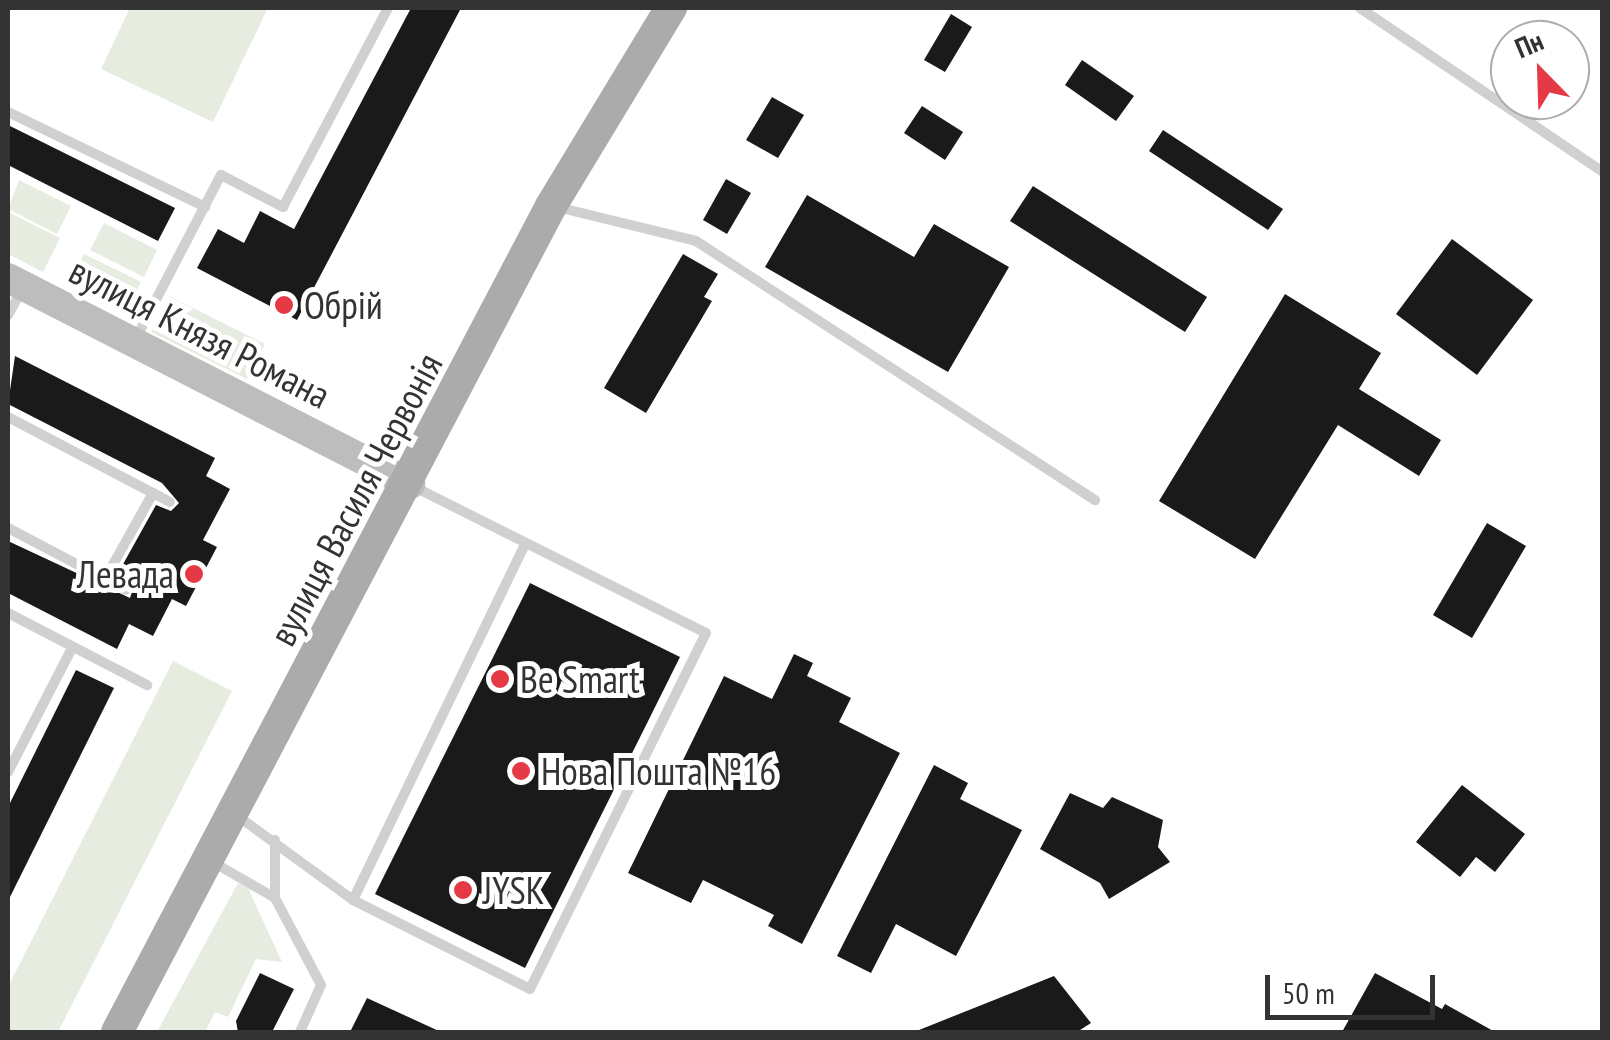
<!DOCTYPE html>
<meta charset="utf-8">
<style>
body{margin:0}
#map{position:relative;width:1610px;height:1040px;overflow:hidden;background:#fff;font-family:"PT Sans Narrow",sans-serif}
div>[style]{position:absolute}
.green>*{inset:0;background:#e6ecdf}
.building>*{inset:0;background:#1a1a1a}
.lane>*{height:10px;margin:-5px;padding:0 5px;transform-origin:5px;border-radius:5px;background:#d0d0d0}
.secondary>*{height:30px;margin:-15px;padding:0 15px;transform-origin:15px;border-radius:15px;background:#bdbdbd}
.primary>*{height:32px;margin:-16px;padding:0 16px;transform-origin:16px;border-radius:16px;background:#ababab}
.dots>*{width:28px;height:28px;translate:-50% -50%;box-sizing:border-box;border:5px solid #fff;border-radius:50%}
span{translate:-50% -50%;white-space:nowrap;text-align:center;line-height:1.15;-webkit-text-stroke:10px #fff;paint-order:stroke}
.poi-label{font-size:38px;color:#333}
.left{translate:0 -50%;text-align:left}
.right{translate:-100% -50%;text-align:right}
.street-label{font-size:38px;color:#333}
.frame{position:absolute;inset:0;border:10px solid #333;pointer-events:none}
.north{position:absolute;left:1490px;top:20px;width:100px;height:100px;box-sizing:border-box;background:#fff;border:2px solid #adadad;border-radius:50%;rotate:337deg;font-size:28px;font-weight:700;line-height:40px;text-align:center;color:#333}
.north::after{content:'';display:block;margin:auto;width:35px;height:45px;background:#e63946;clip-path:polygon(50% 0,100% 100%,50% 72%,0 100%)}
.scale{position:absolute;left:1265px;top:975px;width:170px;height:45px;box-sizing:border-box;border:5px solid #333;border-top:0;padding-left:12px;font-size:30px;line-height:35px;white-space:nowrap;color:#333;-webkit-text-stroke:8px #fff;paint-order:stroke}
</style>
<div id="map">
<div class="green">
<i style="clip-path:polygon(130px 8px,268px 8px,213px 122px,101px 69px)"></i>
<i style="clip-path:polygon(19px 180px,71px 206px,57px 234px,8px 209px)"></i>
<i style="clip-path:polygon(8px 212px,60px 238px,43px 272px,8px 254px)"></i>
<i style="clip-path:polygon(104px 223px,157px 250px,144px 277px,90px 250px)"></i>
<i style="clip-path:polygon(84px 254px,141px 282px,125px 313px,69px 285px)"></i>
<i style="clip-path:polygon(169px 296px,265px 344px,247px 379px,151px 332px)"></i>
<i style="clip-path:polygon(173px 661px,232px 691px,58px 1032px,8px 1032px,8px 987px)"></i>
<i style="clip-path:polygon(238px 883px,248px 888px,282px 962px,256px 959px,228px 1017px,215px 1012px,205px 1032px,157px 1032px)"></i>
</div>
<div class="building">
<i style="clip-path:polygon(411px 8px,461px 8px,297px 320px,197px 268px,218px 229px,244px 243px,260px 211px,294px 229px)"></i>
<i style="clip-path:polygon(951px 14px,972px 27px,945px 72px,924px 60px)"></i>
<i style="clip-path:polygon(1082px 60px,1134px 96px,1116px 121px,1065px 85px)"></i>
<i style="clip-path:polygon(772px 97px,804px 115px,778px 158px,746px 140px)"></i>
<i style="clip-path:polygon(922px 106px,963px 132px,945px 160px,904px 133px)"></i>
<i style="clip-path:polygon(8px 125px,175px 208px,158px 241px,8px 165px)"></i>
<i style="clip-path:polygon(1163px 130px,1283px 209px,1268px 230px,1149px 151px)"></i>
<i style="clip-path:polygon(726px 179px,751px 193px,727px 234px,703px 220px)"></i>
<i style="clip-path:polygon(1033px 186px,1207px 297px,1185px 332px,1010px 221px)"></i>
<i style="clip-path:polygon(807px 195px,914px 257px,934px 224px,1009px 267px,948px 372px,765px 267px)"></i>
<i style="clip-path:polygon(1452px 239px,1533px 300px,1477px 375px,1396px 314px)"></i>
<i style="clip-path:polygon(683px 254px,718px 274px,704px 297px,712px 301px,646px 413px,604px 388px)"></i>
<i style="clip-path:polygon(1285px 294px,1381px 353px,1359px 389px,1441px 440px,1419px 476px,1338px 425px,1255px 559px,1159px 501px)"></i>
<i style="clip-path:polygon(15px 356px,215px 458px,206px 476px,230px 489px,203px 540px,217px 547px,186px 606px,172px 599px,153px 636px,129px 624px,117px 649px,8px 593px,8px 541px,130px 598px,134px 586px,117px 575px,156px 505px,171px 511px,179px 503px,162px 483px,8px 404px)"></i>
<i style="clip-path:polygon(1487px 523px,1526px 546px,1472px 638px,1433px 615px)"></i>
<i style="clip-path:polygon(530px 583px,680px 657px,525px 968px,375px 894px)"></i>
<i style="clip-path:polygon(794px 654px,813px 663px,807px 676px,851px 698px,839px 722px,900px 753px,802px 944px,768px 926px,774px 915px,703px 880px,691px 903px,628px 873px,724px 676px,772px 699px)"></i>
<i style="clip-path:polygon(76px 670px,114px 688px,8px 901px,8px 807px)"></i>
<i style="clip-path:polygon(934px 765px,968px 783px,960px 799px,1022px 830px,956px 956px,896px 924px,871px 973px,837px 956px)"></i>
<i style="clip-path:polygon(1462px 785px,1525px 834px,1495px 872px,1476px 857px,1460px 877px,1416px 842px)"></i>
<i style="clip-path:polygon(1070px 793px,1103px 808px,1112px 797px,1163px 820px,1158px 847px,1170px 862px,1109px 899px,1100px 883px,1040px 849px)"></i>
<i style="clip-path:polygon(260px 973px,294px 989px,272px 1032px,238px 1032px,236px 1021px)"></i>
<i style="clip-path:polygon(1375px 973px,1442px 1009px,1445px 1004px,1495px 1032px,1342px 1032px)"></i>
<i style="clip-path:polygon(1054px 976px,1091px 1023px,1077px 1032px,914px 1032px)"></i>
<i style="clip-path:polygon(367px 998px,441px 1032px,350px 1032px)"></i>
</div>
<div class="lane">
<i style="left:1360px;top:8px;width:292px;rotate:34deg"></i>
<i style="left:8px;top:112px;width:219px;rotate:25.7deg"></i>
<i style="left:557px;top:207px;width:143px;rotate:13.7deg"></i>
<i style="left:696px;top:241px;width:476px;rotate:33deg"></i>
<i style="left:8px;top:315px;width:29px;rotate:-61deg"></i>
<i style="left:136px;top:338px;width:184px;rotate:-62.5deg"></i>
<i style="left:221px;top:175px;width:70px;rotate:27.3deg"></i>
<i style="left:283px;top:207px;width:225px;rotate:-62.2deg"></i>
<i style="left:8px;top:417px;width:164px;rotate:27.7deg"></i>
<i style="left:153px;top:493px;width:98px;rotate:119.2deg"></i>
<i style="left:153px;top:493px;width:19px;rotate:28deg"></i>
<i style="left:8px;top:528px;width:133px;rotate:27.7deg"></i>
<i style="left:8px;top:613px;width:157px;rotate:27.4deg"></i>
<i style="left:8px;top:772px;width:140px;rotate:-62.7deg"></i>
<i style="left:235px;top:814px;width:146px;rotate:36.1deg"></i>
<i style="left:353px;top:900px;width:392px;rotate:-64.2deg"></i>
<i style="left:275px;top:840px;width:58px;rotate:90deg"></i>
<i style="left:275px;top:898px;width:98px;rotate:62.1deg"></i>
<i style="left:321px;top:985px;width:51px;rotate:114.1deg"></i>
<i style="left:211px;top:861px;width:74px;rotate:30deg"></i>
<i style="left:353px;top:900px;width:198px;rotate:26.7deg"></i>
<i style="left:530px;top:989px;width:397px;rotate:-63.7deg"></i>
<i style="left:706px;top:633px;width:326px;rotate:-153.4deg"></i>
</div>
<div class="secondary">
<i style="left:8px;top:278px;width:452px;rotate:27.1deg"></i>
</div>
<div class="primary">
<i style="left:117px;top:1032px;width:933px;rotate:-62.28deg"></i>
<i style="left:551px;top:206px;width:232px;rotate:-58.8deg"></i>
</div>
<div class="dots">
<i style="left:284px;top:305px;background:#e63946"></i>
<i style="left:194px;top:574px;background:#e63946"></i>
<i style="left:500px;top:679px;background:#e63946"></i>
<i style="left:521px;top:771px;background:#e63946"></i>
<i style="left:463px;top:890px;background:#e63946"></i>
</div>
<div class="poi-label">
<span class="left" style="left:304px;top:305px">Обрій</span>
<span class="right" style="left:174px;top:574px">Левада</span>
<span class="left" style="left:520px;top:679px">Be Smart</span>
<span class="left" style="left:541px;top:771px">Нова Пошта №16</span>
<span class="left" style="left:483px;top:890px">JYSK</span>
</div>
<div class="street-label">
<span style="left:200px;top:332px;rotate:27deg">вулиця Князя Романа</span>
<span style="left:355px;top:499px;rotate:-62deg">вулиця Василя Червонія</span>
</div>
<div class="frame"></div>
<div class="north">Пн</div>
<div class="scale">50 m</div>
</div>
